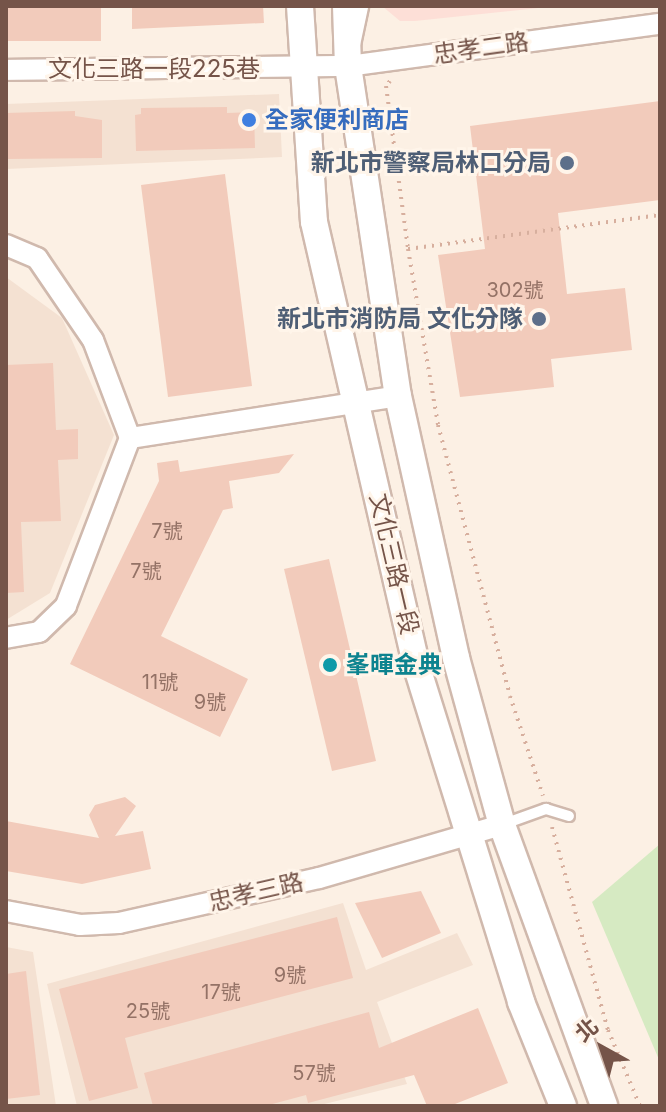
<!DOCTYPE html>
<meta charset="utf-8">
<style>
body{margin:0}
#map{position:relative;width:666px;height:1112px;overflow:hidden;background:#fcf0e4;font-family:Inter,"Noto Sans TC",sans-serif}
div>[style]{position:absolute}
.residential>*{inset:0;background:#f4e1d2}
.commercial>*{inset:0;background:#fddfd7}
.green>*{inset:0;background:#d6eac2}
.building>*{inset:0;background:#f2cbbb}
.path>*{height:4px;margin-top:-2px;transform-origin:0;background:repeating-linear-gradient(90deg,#d7af9e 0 2px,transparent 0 8px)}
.roads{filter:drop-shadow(2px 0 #d0b9ad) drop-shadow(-2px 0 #d0b9ad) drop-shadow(0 2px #d0b9ad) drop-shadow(0 -2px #d0b9ad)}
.service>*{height:10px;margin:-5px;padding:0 5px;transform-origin:5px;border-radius:5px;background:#fff}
.minor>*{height:20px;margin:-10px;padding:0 10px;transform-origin:10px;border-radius:10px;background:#fff}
.tertiary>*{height:26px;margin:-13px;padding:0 13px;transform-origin:13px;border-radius:13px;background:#fff}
.dots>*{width:22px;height:22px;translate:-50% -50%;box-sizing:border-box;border:4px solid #fff5ea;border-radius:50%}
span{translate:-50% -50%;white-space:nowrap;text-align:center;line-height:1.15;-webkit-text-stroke:6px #fff5ea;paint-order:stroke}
.number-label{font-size:20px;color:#947266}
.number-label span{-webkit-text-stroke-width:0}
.street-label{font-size:24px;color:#755449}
.shop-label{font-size:24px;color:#366cbe;font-weight:700}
.left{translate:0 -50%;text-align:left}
.service-label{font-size:24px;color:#4e5e75;font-weight:700}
.right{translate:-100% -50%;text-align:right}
.culture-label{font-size:24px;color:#0d838f;font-weight:700}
.frame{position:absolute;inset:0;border:8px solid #755449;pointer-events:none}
.north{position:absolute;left:562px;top:1008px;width:80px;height:80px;-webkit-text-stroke:6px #fff5ea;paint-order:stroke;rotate:320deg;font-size:22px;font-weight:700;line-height:32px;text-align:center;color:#755449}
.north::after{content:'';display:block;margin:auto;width:28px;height:36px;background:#755449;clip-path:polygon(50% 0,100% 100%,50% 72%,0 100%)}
</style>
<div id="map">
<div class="residential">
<i style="clip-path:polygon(279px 94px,282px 157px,6px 169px,6px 104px)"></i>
<i style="clip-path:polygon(6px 277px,62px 318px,114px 435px,50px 593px,6px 620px)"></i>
<i style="clip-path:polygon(343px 903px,366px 970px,457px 933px,473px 965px,377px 1002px,407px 1084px,316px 1106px,77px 1106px,47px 984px)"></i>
<i style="clip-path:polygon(6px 947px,33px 952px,56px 1106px,6px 1106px)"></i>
</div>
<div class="commercial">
<i style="clip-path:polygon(382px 6px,557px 6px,415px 21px,400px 21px)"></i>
</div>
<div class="green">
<i style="clip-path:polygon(660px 844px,660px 1062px,592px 902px)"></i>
</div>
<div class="building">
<i style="clip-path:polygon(6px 6px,101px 6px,101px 41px,6px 41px)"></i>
<i style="clip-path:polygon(132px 6px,263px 6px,264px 23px,132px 29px)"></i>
<i style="clip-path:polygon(660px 101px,660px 200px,558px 213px,567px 294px,625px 288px,632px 350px,551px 359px,554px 387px,460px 397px,438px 255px,485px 249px,470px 126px)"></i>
<i style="clip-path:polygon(227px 107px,227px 113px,254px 112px,255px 148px,136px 151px,135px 115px,141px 114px,141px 108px)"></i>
<i style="clip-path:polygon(75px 111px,75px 116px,102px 120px,102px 158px,6px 159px,6px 113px)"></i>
<i style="clip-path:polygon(225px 174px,252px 386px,168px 397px,141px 185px)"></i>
<i style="clip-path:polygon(53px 363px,56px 430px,78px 429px,78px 459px,58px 460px,61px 521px,21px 522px,24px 592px,6px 593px,6px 365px)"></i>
<i style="clip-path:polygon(294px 454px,279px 473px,229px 481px,233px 508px,223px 510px,161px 636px,248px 679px,220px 737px,70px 664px,159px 481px,157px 463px,178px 460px,180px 472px)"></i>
<i style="clip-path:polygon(329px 559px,376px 761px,332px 771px,284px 569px)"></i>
<i style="clip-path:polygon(125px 797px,136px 806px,115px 836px,143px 831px,151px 869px,82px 884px,6px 871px,6px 821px,99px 838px,89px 815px,95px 805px)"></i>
<i style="clip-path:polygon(421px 891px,441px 933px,382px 958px,355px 903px)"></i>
<i style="clip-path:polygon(337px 917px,353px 978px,125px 1038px,138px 1088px,89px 1101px,59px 989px)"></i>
<i style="clip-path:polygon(26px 971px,40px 1095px,6px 1099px,6px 974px)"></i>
<i style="clip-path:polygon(478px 1008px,508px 1083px,450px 1106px,427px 1106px,414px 1075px,308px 1103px,306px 1095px,265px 1106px,153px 1106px,144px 1073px,369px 1012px,379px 1048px)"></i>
</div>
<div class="path">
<i style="left:390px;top:81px;width:6px;rotate:129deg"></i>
<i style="left:386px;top:86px;width:164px;rotate:82.3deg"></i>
<i style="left:408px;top:249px;width:179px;rotate:80.3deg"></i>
<i style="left:438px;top:425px;width:280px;rotate:75.1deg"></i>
<i style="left:510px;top:696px;width:105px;rotate:71.7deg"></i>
<i style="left:408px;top:249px;width:254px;rotate:-7.7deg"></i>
<i style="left:552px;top:827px;width:211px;rotate:74.6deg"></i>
<i style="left:608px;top:1030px;width:82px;rotate:67.2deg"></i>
</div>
<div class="roads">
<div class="service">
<i style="left:355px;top:45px;width:40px;rotate:-78deg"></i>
<i style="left:504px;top:824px;width:45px;rotate:-19.7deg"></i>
<i style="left:546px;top:809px;width:24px;rotate:17deg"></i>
</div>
<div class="minor">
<i style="left:6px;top:70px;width:342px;rotate:-0.7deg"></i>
<i style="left:348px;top:66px;width:315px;rotate:-7.7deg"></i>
<i style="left:6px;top:245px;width:34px;rotate:23deg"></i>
<i style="left:37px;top:258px;width:99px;rotate:55.7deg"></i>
<i style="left:93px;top:340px;width:105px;rotate:69.3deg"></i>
<i style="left:130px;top:438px;width:180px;rotate:110.9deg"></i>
<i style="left:66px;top:606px;width:37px;rotate:136deg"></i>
<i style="left:39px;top:632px;width:34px;rotate:170deg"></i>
<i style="left:130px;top:438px;width:271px;rotate:-8.9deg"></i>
<i style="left:6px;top:911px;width:75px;rotate:10.7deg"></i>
<i style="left:80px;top:925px;width:39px;rotate:-3deg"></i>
<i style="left:119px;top:923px;width:205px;rotate:-12.7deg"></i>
<i style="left:319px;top:878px;width:191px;rotate:-16.2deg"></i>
</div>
<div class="tertiary">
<i style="left:300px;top:6px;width:216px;rotate:86.3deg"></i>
<i style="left:314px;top:222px;width:454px;rotate:77deg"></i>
<i style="left:416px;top:664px;width:354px;rotate:72.7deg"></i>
<i style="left:521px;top:1002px;width:112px;rotate:68deg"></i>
<i style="left:346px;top:6px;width:60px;rotate:88.1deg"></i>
<i style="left:348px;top:66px;width:334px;rotate:81.4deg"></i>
<i style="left:398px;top:396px;width:268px;rotate:77.5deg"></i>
<i style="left:456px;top:658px;width:173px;rotate:74.6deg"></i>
<i style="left:502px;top:825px;width:299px;rotate:70deg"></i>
</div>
</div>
<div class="dots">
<i style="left:249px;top:120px;background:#3f7fe0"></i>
<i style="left:567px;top:163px;background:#5c6f8a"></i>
<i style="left:539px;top:319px;background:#5c6f8a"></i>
<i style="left:330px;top:665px;background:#0f9aa8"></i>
</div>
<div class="number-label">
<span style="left:515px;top:290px">302號</span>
<span style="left:167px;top:531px">7號</span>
<span style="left:146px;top:571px">7號</span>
<span style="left:160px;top:682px">11號</span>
<span style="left:210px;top:702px">9號</span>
<span style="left:290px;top:975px">9號</span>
<span style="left:221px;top:992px">17號</span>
<span style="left:148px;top:1011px">25號</span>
<span style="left:314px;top:1073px">57號</span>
</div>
<div class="street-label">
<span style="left:481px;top:48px;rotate:-8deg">忠孝二路</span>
<span style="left:154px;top:69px">文化三路一段225巷</span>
<span style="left:394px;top:564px;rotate:77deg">文化三路一段</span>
<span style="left:256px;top:892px;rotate:-13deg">忠孝三路</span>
</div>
<div class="shop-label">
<span class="left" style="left:265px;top:120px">全家便利商店</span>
</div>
<div class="service-label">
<span class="right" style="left:551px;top:163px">新北市警察局林口分局</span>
<span class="right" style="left:523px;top:319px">新北市消防局 文化分隊</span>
</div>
<div class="culture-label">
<span class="left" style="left:346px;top:665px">峯暉金典</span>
</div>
<div class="frame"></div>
<div class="north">北</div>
</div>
